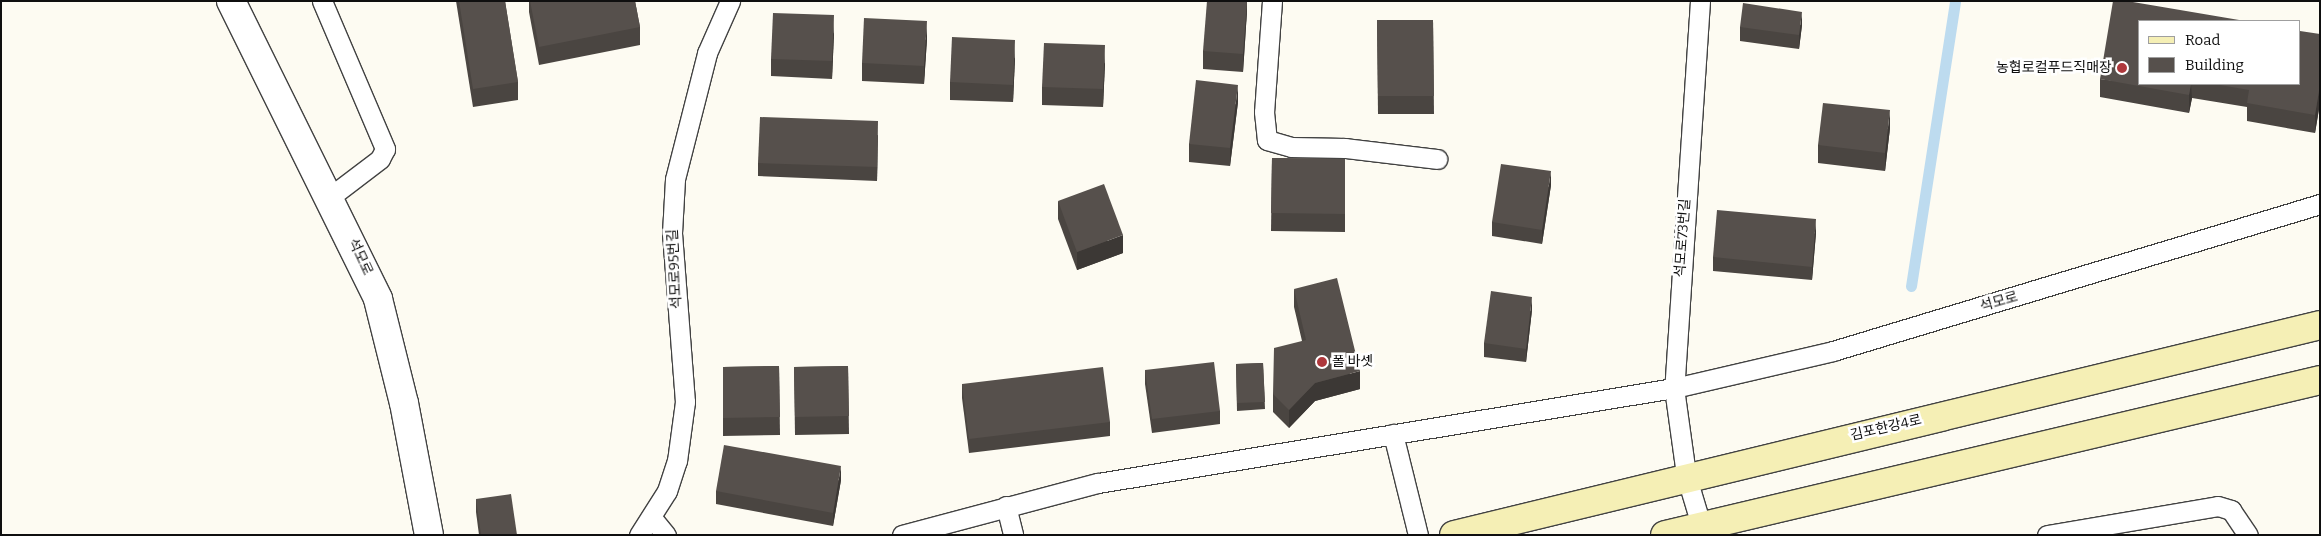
<!DOCTYPE html>
<meta charset="utf-8">
<style>
body{margin:0}
#map{position:relative;width:2321px;height:536px;overflow:hidden;background:#fdfbf2;font-family:Bitter,"Noto Sans KR",serif}
div>[style]{position:absolute}
.stream>*{height:11px;margin:-5.5px;padding:0 5.5px;transform-origin:5.5px;border-radius:5.5px;background:#bddbef}
.roads{filter:drop-shadow(1px 0 #424242) drop-shadow(-1px 0 #424242) drop-shadow(0 1px #424242) drop-shadow(0 -1px #424242)}
.lane>*{height:19px;margin:-9.5px;padding:0 9.5px;transform-origin:9.5px;border-radius:9.5px;background:#fff}
.street>*{height:28px;margin:-14px;padding:0 14px;transform-origin:14px;border-radius:14px;background:#fff}
.secondary>*{height:28px;margin:-14px;padding:0 14px;transform-origin:14px;border-radius:14px;background:#f5efb5}
.wall>*{inset:0;background:#4a4541}
.shaded-wall>*{inset:0;background:#3c3835}
.building>*{inset:0;background:#56504c}
.dots>*{width:14px;height:14px;translate:-50% -50%;box-sizing:border-box;border:2px solid #fff;border-radius:50%}
span{translate:-50% -50%;white-space:nowrap;text-align:center;line-height:1.15;-webkit-text-stroke:5px #fff;paint-order:stroke}
.poi-label{font-size:14px;color:#0f0f0f}
.right{translate:-100% -50%;text-align:right}
.left{translate:0 -50%;text-align:left}
.street-label{font-size:14px;color:#0f0f0f}
.frame{position:absolute;inset:0;border:2px solid #0f0f0f;pointer-events:none}
.legend{position:absolute;left:2138px;top:20px;width:162px;height:65px;box-sizing:border-box;background:#fff;border:1px solid #9f9f9f;margin:0;padding:6px 9px;list-style:none;font-size:15px;color:#0f0f0f}
.legend li{display:flex;align-items:center;gap:10px;height:25px}
.legend b{width:25px;border:1px solid #9f9f9f}
</style>
<div id="map">
<div class="stream">
<i style="left:1911px;top:286px;width:288px;rotate:-81.2deg"></i>
</div>
<div class="roads">
<div class="lane">
<i style="left:322px;top:1px;width:161px;rotate:66.9deg"></i>
<i style="left:385px;top:149px;width:11px;rotate:117deg"></i>
<i style="left:380px;top:159px;width:63px;rotate:142.8deg"></i>
<i style="left:1272px;top:1px;width:111px;rotate:94.1deg"></i>
<i style="left:1264px;top:112px;width:28px;rotate:84deg"></i>
<i style="left:1267px;top:140px;width:25px;rotate:16deg"></i>
<i style="left:1291px;top:147px;width:54px;rotate:1.1deg"></i>
<i style="left:1345px;top:148px;width:93px;rotate:6.8deg"></i>
<i style="left:1700px;top:1px;width:388px;rotate:93.8deg"></i>
<i style="left:1674px;top:388px;width:88px;rotate:82.1deg"></i>
<i style="left:1686px;top:475px;width:63px;rotate:73.3deg"></i>
<i style="left:1393px;top:434px;width:104px;rotate:76.1deg"></i>
<i style="left:1006px;top:506px;width:30px;rotate:76deg"></i>
<i style="left:652px;top:518px;width:22px;rotate:51deg"></i>
<i style="left:639px;top:535px;width:52px;rotate:-57.5deg"></i>
<i style="left:667px;top:491px;width:32px;rotate:-72deg"></i>
<i style="left:677px;top:461px;width:60px;rotate:-82.3deg"></i>
<i style="left:685px;top:402px;width:169px;rotate:-94.4deg"></i>
<i style="left:672px;top:233px;width:54px;rotate:-86.8deg"></i>
<i style="left:675px;top:179px;width:130px;rotate:-75.7deg"></i>
<i style="left:707px;top:53px;width:57px;rotate:-66.1deg"></i>
<i style="left:902px;top:535px;width:203px;rotate:-14.9deg"></i>
<i style="left:1098px;top:483px;width:584px;rotate:-9.37deg"></i>
<i style="left:1674px;top:388px;width:163px;rotate:-13.1deg"></i>
<i style="left:1833px;top:351px;width:509px;rotate:-16.8deg"></i>
<i style="left:2047px;top:535px;width:173px;rotate:-9.6deg"></i>
<i style="left:2218px;top:506px;width:14px;rotate:17deg"></i>
<i style="left:2231px;top:510px;width:30px;rotate:56deg"></i>
</div>
<div class="street">
<i style="left:231px;top:1px;width:332px;rotate:63.7deg"></i>
<i style="left:378px;top:299px;width:107px;rotate:76deg"></i>
<i style="left:404px;top:403px;width:134px;rotate:79.3deg"></i>
</div>
<div class="secondary">
<i style="left:1454px;top:535px;width:891px;rotate:-13.63deg"></i>
<i style="left:1665px;top:535px;width:673px;rotate:-13.31deg"></i>
</div>
</div>
<div class="wall">
<i style="clip-path:polygon(456px 1px,505px 1px,518px 82px,518px 100px,473px 107px)"></i>
<i style="clip-path:polygon(529px 1px,635px 1px,640px 27px,640px 45px,539px 65px,529px 12px)"></i>
<i style="clip-path:polygon(1247px 1px,1247px 11px,1243px 72px,1203px 69px,1203px 51px)"></i>
<i style="clip-path:polygon(1377px 20px,1433px 20px,1434px 114px,1378px 114px)"></i>
<i style="clip-path:polygon(1802px 25px,1799px 49px,1740px 41px,1740px 27px)"></i>
<i style="clip-path:polygon(834px 33px,832px 79px,771px 76px,771px 59px)"></i>
<i style="clip-path:polygon(2320px 34px,2320px 103px,2315px 133px,2247px 121px,2247px 107px,2192px 98px,2189px 113px,2100px 97px,2100px 79px,2140px 84px,2300px 84px)"></i>
<i style="clip-path:polygon(927px 39px,924px 84px,862px 81px,862px 63px)"></i>
<i style="clip-path:polygon(1015px 58px,1013px 102px,950px 100px,950px 82px)"></i>
<i style="clip-path:polygon(1105px 63px,1103px 107px,1042px 105px,1042px 87px)"></i>
<i style="clip-path:polygon(1238px 102px,1230px 166px,1189px 162px,1189px 144px)"></i>
<i style="clip-path:polygon(1890px 128px,1885px 171px,1818px 163px,1818px 145px)"></i>
<i style="clip-path:polygon(878px 135px,877px 181px,758px 176px,758px 163px)"></i>
<i style="clip-path:polygon(1272px 158px,1345px 159px,1345px 232px,1271px 231px)"></i>
<i style="clip-path:polygon(1551px 185px,1542px 244px,1492px 236px,1492px 222px)"></i>
<i style="clip-path:polygon(1058px 201px,1123px 253px,1077px 270px,1058px 219px)"></i>
<i style="clip-path:polygon(1816px 233px,1812px 280px,1713px 271px,1713px 257px)"></i>
<i style="clip-path:polygon(1294px 289px,1360px 389px,1315px 401px,1289px 428px,1273px 412px,1273px 394px,1302px 341px,1294px 307px)"></i>
<i style="clip-path:polygon(1532px 310px,1526px 362px,1484px 357px,1484px 343px)"></i>
<i style="clip-path:polygon(1263px 363px,1265px 409px,1237px 411px,1236px 364px)"></i>
<i style="clip-path:polygon(779px 366px,780px 435px,723px 436px,723px 367px)"></i>
<i style="clip-path:polygon(848px 366px,849px 434px,795px 435px,794px 367px)"></i>
<i style="clip-path:polygon(1145px 370px,1220px 411px,1220px 424px,1152px 433px,1145px 384px)"></i>
<i style="clip-path:polygon(962px 384px,1110px 422px,1110px 436px,969px 453px,962px 398px)"></i>
<i style="clip-path:polygon(841px 480px,833px 526px,716px 504px,716px 491px)"></i>
<i style="clip-path:polygon(476px 499px,517px 535px,479px 535px,476px 512px)"></i>
</div>
<div class="shaded-wall">
<i style="clip-path:polygon(1247px 1px,1247px 11px,1243px 72px,1243px 54px)"></i>
<i style="clip-path:polygon(1802px 12px,1802px 25px,1799px 49px,1799px 35px)"></i>
<i style="clip-path:polygon(834px 15px,834px 33px,832px 79px,832px 61px)"></i>
<i style="clip-path:polygon(927px 21px,927px 39px,924px 84px,924px 66px)"></i>
<i style="clip-path:polygon(1015px 40px,1015px 58px,1013px 102px,1013px 85px)"></i>
<i style="clip-path:polygon(1105px 45px,1105px 63px,1103px 107px,1103px 89px)"></i>
<i style="clip-path:polygon(2191px 84px,2192px 98px,2189px 113px,2189px 95px)"></i>
<i style="clip-path:polygon(1238px 85px,1238px 102px,1230px 166px,1230px 148px)"></i>
<i style="clip-path:polygon(2320px 85px,2320px 103px,2315px 133px,2315px 115px)"></i>
<i style="clip-path:polygon(1890px 110px,1890px 128px,1885px 171px,1885px 153px)"></i>
<i style="clip-path:polygon(878px 121px,878px 135px,877px 181px,877px 167px)"></i>
<i style="clip-path:polygon(1551px 171px,1551px 185px,1542px 244px,1542px 230px)"></i>
<i style="clip-path:polygon(1816px 219px,1816px 233px,1812px 280px,1812px 267px)"></i>
<i style="clip-path:polygon(1123px 235px,1123px 253px,1077px 270px,1077px 252px)"></i>
<i style="clip-path:polygon(1532px 297px,1532px 310px,1526px 362px,1526px 349px)"></i>
<i style="clip-path:polygon(1360px 371px,1360px 389px,1315px 401px,1289px 428px,1289px 410px,1315px 383px)"></i>
<i style="clip-path:polygon(841px 466px,841px 480px,833px 526px,833px 513px)"></i>
</div>
<div class="building">
<i style="clip-path:polygon(459px 1px,505px 1px,518px 82px,473px 89px)"></i>
<i style="clip-path:polygon(530px 1px,635px 1px,640px 27px,539px 47px)"></i>
<i style="clip-path:polygon(1207px 1px,1247px 1px,1243px 54px,1203px 51px)"></i>
<i style="clip-path:polygon(2113px 1px,2127px 1px,2245px 21px,2140px 21px,2140px 84px,2191px 84px,2189px 95px,2100px 79px)"></i>
<i style="clip-path:polygon(1743px 3px,1802px 12px,1799px 35px,1740px 27px)"></i>
<i style="clip-path:polygon(773px 13px,834px 15px,832px 61px,771px 59px)"></i>
<i style="clip-path:polygon(864px 18px,927px 21px,924px 66px,862px 63px)"></i>
<i style="clip-path:polygon(1377px 20px,1433px 20px,1434px 96px,1378px 96px)"></i>
<i style="clip-path:polygon(2300px 31px,2320px 34px,2320px 85px,2315px 115px,2247px 103px,2249px 90px,2214px 84px,2300px 84px)"></i>
<i style="clip-path:polygon(952px 37px,1015px 40px,1013px 85px,950px 82px)"></i>
<i style="clip-path:polygon(1044px 43px,1105px 45px,1103px 89px,1042px 87px)"></i>
<i style="clip-path:polygon(1196px 80px,1238px 85px,1230px 148px,1189px 144px)"></i>
<i style="clip-path:polygon(1823px 103px,1890px 110px,1885px 153px,1818px 145px)"></i>
<i style="clip-path:polygon(760px 117px,878px 121px,877px 167px,758px 163px)"></i>
<i style="clip-path:polygon(1272px 158px,1345px 159px,1345px 214px,1271px 213px)"></i>
<i style="clip-path:polygon(1501px 164px,1551px 171px,1542px 230px,1492px 222px)"></i>
<i style="clip-path:polygon(1104px 184px,1123px 235px,1077px 252px,1058px 201px)"></i>
<i style="clip-path:polygon(1717px 210px,1816px 219px,1812px 267px,1713px 257px)"></i>
<i style="clip-path:polygon(1337px 278px,1360px 371px,1315px 383px,1289px 410px,1273px 394px,1274px 348px,1306px 340px,1294px 289px)"></i>
<i style="clip-path:polygon(1491px 291px,1532px 297px,1526px 349px,1484px 343px)"></i>
<i style="clip-path:polygon(1214px 362px,1220px 411px,1152px 419px,1145px 370px)"></i>
<i style="clip-path:polygon(1263px 363px,1265px 402px,1237px 403px,1236px 364px)"></i>
<i style="clip-path:polygon(779px 366px,780px 417px,723px 418px,723px 367px)"></i>
<i style="clip-path:polygon(848px 366px,849px 416px,795px 417px,794px 367px)"></i>
<i style="clip-path:polygon(1103px 367px,1110px 422px,969px 439px,962px 384px)"></i>
<i style="clip-path:polygon(724px 445px,841px 466px,833px 513px,716px 491px)"></i>
<i style="clip-path:polygon(511px 494px,517px 535px,481px 535px,476px 499px)"></i>
</div>
<div class="dots">
<i style="left:2122px;top:68px;background:#ae383c"></i>
<i style="left:1322px;top:362px;background:#ae383c"></i>
</div>
<div class="poi-label">
<span class="right" style="left:2112px;top:68px">농협로컬푸드직매장</span>
<span class="left" style="left:1332px;top:362px">폴 바셋</span>
</div>
<div class="street-label">
<span style="left:1683px;top:238px;rotate:-86deg">석모로73번길</span>
<span style="left:360px;top:257px;rotate:65deg">석모로</span>
<span style="left:675px;top:269px;rotate:-93deg">석모로95번길</span>
<span style="left:1999px;top:302px;rotate:-16deg">석모로</span>
<span style="left:1886px;top:428px;rotate:-13deg">김포한강4로</span>
</div>
<div class="frame"></div>
<ul class="legend">
<li><b style="height:6px;background:#f5efb5"></b>Road</li>
<li><b style="height:14px;background:#56504c"></b>Building</li>
</ul>
</div>
